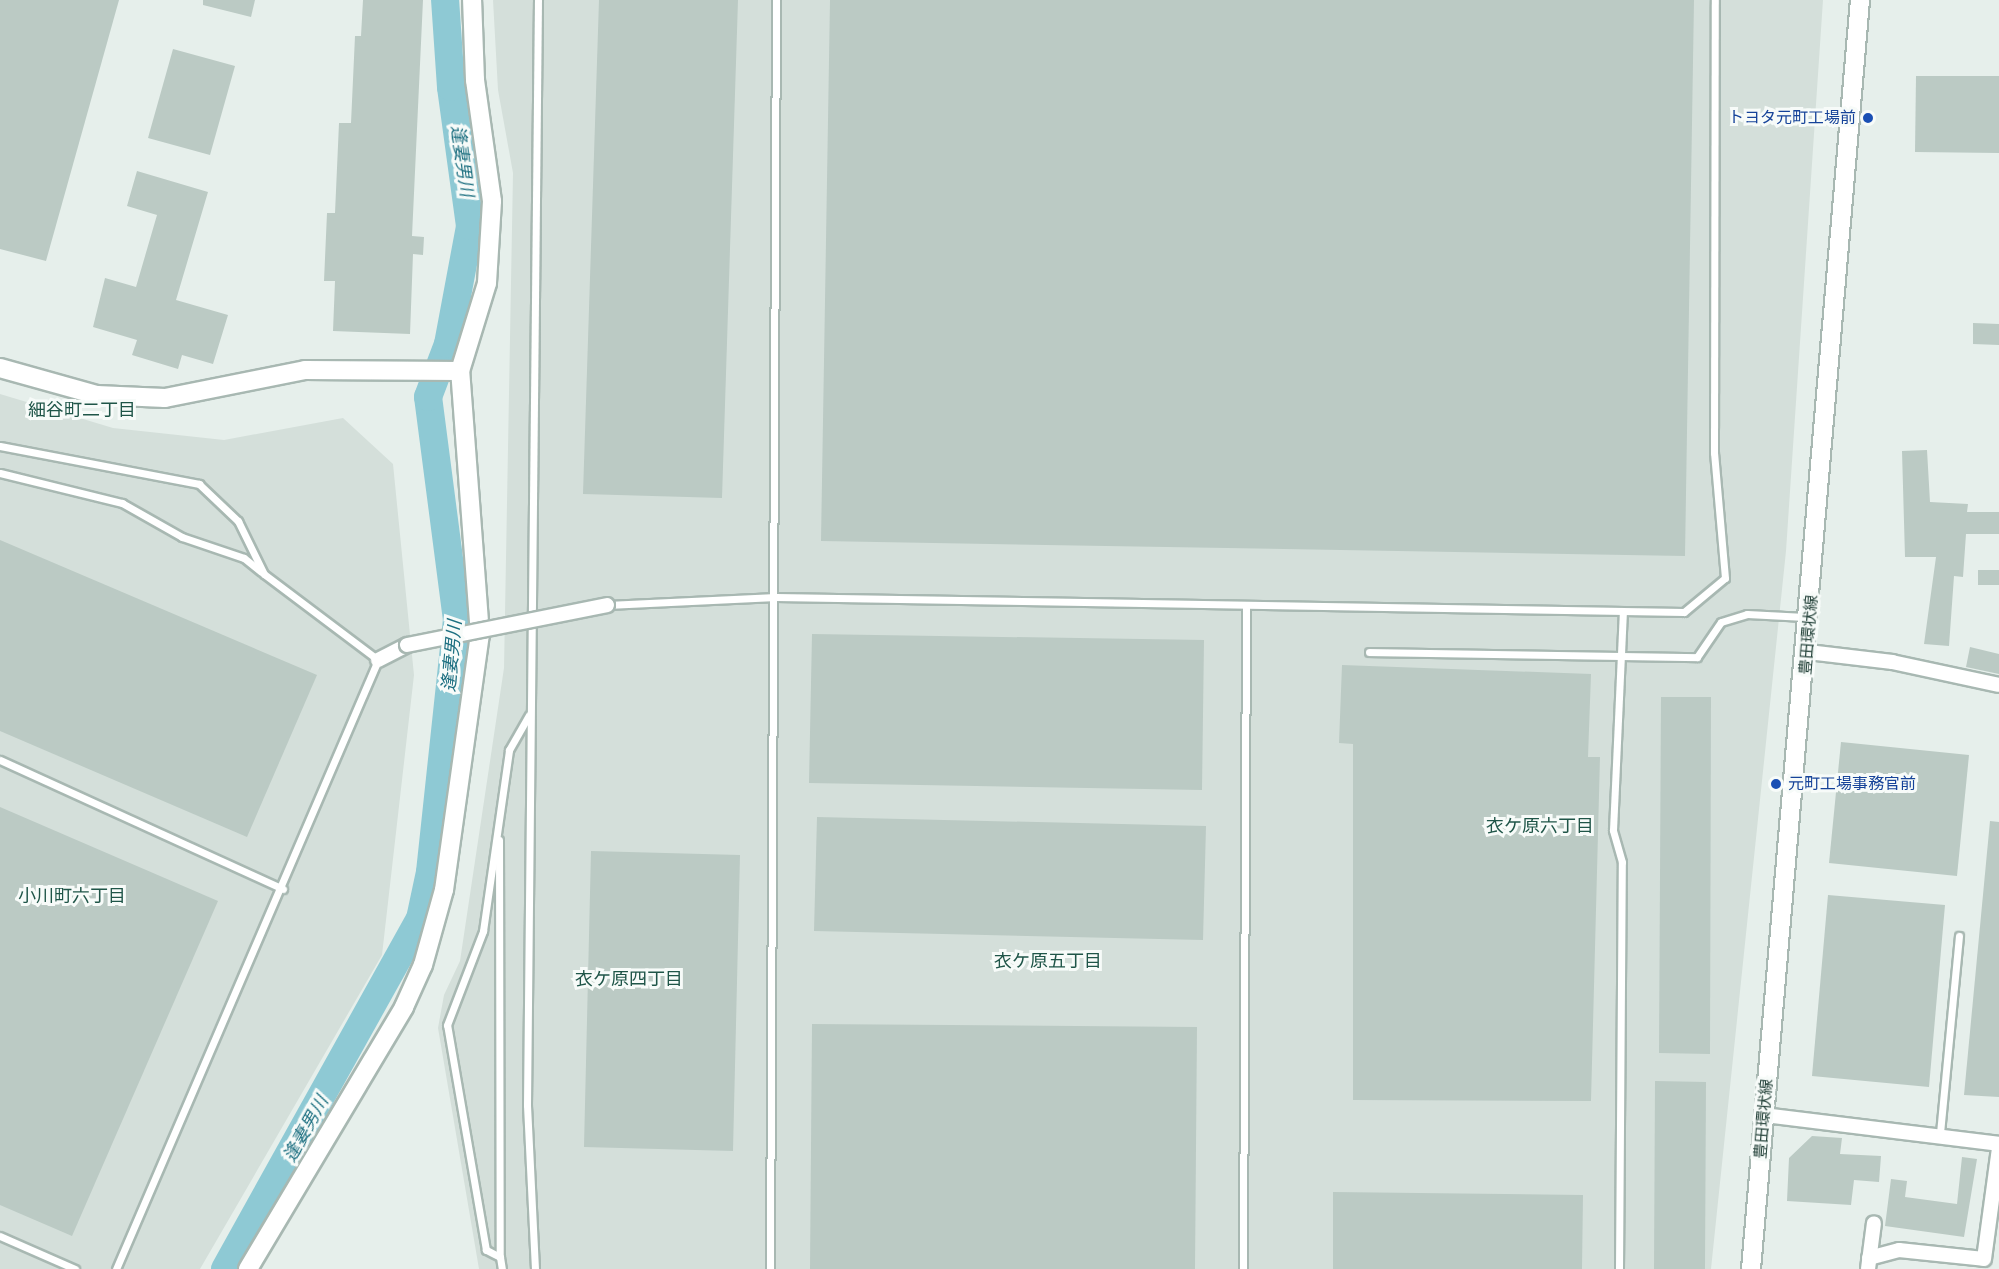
<!DOCTYPE html>
<meta charset="utf-8">
<style>
body{margin:0}
#map{position:relative;width:1999px;height:1269px;overflow:hidden;background:#e6efeb;font-family:"Roboto Condensed","Noto Sans JP",sans-serif}
div>[style]{position:absolute}
.built>*{inset:0;background:#d4dfda}
.river>*{height:28px;margin:-14px;padding:0 14px;transform-origin:14px;border-radius:14px;background:#8ec9d4}
.building>*{inset:0;background:#bbcac4}
.roads{filter:drop-shadow(2px 0 #a8b8b2) drop-shadow(-2px 0 #a8b8b2) drop-shadow(0 2px #a8b8b2) drop-shadow(0 -2px #a8b8b2)}
.lane>*{height:7px;margin:-3.5px;padding:0 3.5px;transform-origin:3.5px;border-radius:3.5px;background:#fff}
.street>*{height:14px;margin:-7px;padding:0 7px;transform-origin:7px;border-radius:7px;background:#fff}
.secondary>*{height:18px;margin:-9px;padding:0 9px;transform-origin:9px;border-radius:9px;background:#fff}
.bridges{filter:drop-shadow(2px 0 #a8b8b2) drop-shadow(-2px 0 #a8b8b2) drop-shadow(0 2px #a8b8b2) drop-shadow(0 -2px #a8b8b2)}
.street-bridge>*{height:14px;margin:-7px;padding:0 7px;transform-origin:7px;border-radius:7px;background:#fff}
.dots>*{width:16px;height:16px;translate:-50% -50%;box-sizing:border-box;border:3px solid #f7fbf9;border-radius:50%}
span{translate:-50% -50%;white-space:nowrap;text-align:center;line-height:1.15;-webkit-text-stroke:6px #f7fbf9;paint-order:stroke}
.transit-label{font-size:16px;color:#164399}
.right{translate:-100% -50%;text-align:right}
.left{translate:0 -50%;text-align:left}
.street-label{font-size:16px;color:#24423a}
.water-label{font-size:18px;color:#1c6f80;font-style:italic}
.neighbourhood-label{font-size:18px;color:#1f5548}
</style>
<div id="map">
<div class="built">
<i style="clip-path:polygon(493px 0,1823px 0,1786px 551px,1711px 1269px,479px 1269px,438px 1028px,444px 995px,460px 961px,504px 668px,513px 173px,498px 90px)"></i>
<i style="clip-path:polygon(0 394px,113px 428px,224px 440px,343px 418px,393px 464px,414px 675px,382px 955px,200px 1269px,0 1269px)"></i>
</div>
<div class="river">
<i style="left:225px;top:1269px;width:401px;rotate:-60.9deg"></i>
<i style="left:420px;top:919px;width:48px;rotate:-78deg"></i>
<i style="left:430px;top:872px;width:253px;rotate:-83.9deg"></i>
<i style="left:457px;top:620px;width:225px;rotate:-97.4deg"></i>
<i style="left:428px;top:397px;width:57px;rotate:-69.3deg"></i>
<i style="left:448px;top:344px;width:120px;rotate:-79.4deg"></i>
<i style="left:470px;top:226px;width:140px;rotate:-97.8deg"></i>
<i style="left:451px;top:87px;width:87px;rotate:-93.9deg"></i>
</div>
<div class="building">
<i style="clip-path:polygon(0 0,119px 0,46px 261px,0 249px)"></i>
<i style="clip-path:polygon(203px 0,255px 0,251px 17px,203px 5px)"></i>
<i style="clip-path:polygon(363px 0,423px 0,412px 236px,424px 237px,423px 255px,413px 254px,410px 334px,333px 331px,335px 281px,324px 281px,327px 213px,335px 213px,339px 123px,351px 123px,355px 36px,361px 36px)"></i>
<i style="clip-path:polygon(599px 0,738px 0,722px 498px,583px 494px)"></i>
<i style="clip-path:polygon(830px 0,1694px 0,1685px 556px,821px 541px)"></i>
<i style="clip-path:polygon(173px 49px,235px 66px,210px 155px,148px 138px)"></i>
<i style="clip-path:polygon(1916px 76px,1999px 76px,1999px 153px,1915px 152px)"></i>
<i style="clip-path:polygon(137px 171px,208px 192px,176px 300px,228px 315px,213px 364px,182px 355px,178px 369px,132px 355px,137px 340px,93px 327px,105px 278px,136px 287px,157px 215px,127px 206px)"></i>
<i style="clip-path:polygon(1973px 323px,1999px 324px,1999px 345px,1973px 344px)"></i>
<i style="clip-path:polygon(1927px 450px,1930px 502px,1968px 504px,1967px 512px,1999px 512px,1999px 534px,1966px 534px,1963px 577px,1954px 576px,1949px 646px,1924px 644px,1936px 557px,1905px 557px,1902px 451px)"></i>
<i style="clip-path:polygon(0 540px,317px 675px,247px 837px,0 731px)"></i>
<i style="clip-path:polygon(1978px 570px,1999px 570px,1999px 585px,1978px 585px)"></i>
<i style="clip-path:polygon(812px 634px,1204px 640px,1202px 790px,809px 783px)"></i>
<i style="clip-path:polygon(1970px 647px,1999px 654px,1999px 674px,1966px 667px)"></i>
<i style="clip-path:polygon(1342px 665px,1591px 674px,1588px 757px,1600px 757px,1591px 1101px,1353px 1100px,1353px 744px,1339px 743px)"></i>
<i style="clip-path:polygon(1661px 697px,1711px 697px,1710px 1054px,1659px 1053px)"></i>
<i style="clip-path:polygon(1841px 742px,1969px 755px,1957px 876px,1829px 863px)"></i>
<i style="clip-path:polygon(0 807px,218px 901px,72px 1236px,0 1205px)"></i>
<i style="clip-path:polygon(817px 817px,1206px 826px,1203px 940px,814px 931px)"></i>
<i style="clip-path:polygon(1990px 821px,1999px 822px,1999px 1097px,1964px 1095px)"></i>
<i style="clip-path:polygon(591px 851px,740px 855px,733px 1151px,584px 1147px)"></i>
<i style="clip-path:polygon(1828px 895px,1945px 905px,1929px 1087px,1812px 1076px)"></i>
<i style="clip-path:polygon(812px 1024px,1197px 1027px,1195px 1269px,810px 1269px)"></i>
<i style="clip-path:polygon(1655px 1081px,1706px 1082px,1705px 1269px,1654px 1269px)"></i>
<i style="clip-path:polygon(1812px 1136px,1842px 1138px,1840px 1154px,1881px 1156px,1879px 1182px,1854px 1180px,1851px 1205px,1787px 1201px,1789px 1158px)"></i>
<i style="clip-path:polygon(1962px 1157px,1977px 1159px,1964px 1237px,1885px 1226px,1891px 1179px,1907px 1181px,1905px 1197px,1957px 1204px)"></i>
<i style="clip-path:polygon(1333px 1192px,1583px 1195px,1582px 1269px,1333px 1269px)"></i>
</div>
<div class="roads">
<div class="lane">
<i style="left:0;top:446px;width:203px;rotate:10.8deg"></i>
<i style="left:199px;top:484px;width:54px;rotate:43.5deg"></i>
<i style="left:238px;top:521px;width:59px;rotate:63.9deg"></i>
<i style="left:264px;top:574px;width:143px;rotate:37deg"></i>
<i style="left:378px;top:660px;width:663px;rotate:113.28deg"></i>
<i style="left:0;top:473px;width:126px;rotate:13.8deg"></i>
<i style="left:122px;top:503px;width:69px;rotate:29.5deg"></i>
<i style="left:182px;top:537px;width:65px;rotate:18.7deg"></i>
<i style="left:244px;top:558px;width:22px;rotate:39deg"></i>
<i style="left:607px;top:605px;width:169px;rotate:-2.7deg"></i>
<i style="left:776px;top:597px;width:908px;rotate:0.95deg"></i>
<i style="left:1684px;top:612px;width:53px;rotate:-39.7deg"></i>
<i style="left:1725px;top:578px;width:125px;rotate:-95deg"></i>
<i style="left:1714px;top:453px;width:453px;rotate:-89.9deg"></i>
<i style="left:1369px;top:652px;width:328px;rotate:0.9deg"></i>
<i style="left:1697px;top:657px;width:42px;rotate:-55.6deg"></i>
<i style="left:1721px;top:622px;width:27px;rotate:-17deg"></i>
<i style="left:1747px;top:614px;width:58px;rotate:3deg"></i>
<i style="left:0;top:760px;width:311px;rotate:24.5deg"></i>
<i style="left:499px;top:840px;width:417px;rotate:89.9deg"></i>
<i style="left:500px;top:1257px;width:16px;rotate:-153deg"></i>
<i style="left:486px;top:1250px;width:228px;rotate:-99.8deg"></i>
<i style="left:447px;top:1025px;width:101px;rotate:-69deg"></i>
<i style="left:483px;top:931px;width:183px;rotate:-81.8deg"></i>
<i style="left:509px;top:750px;width:40px;rotate:-60.3deg"></i>
<i style="left:1940px;top:1133px;width:198px;rotate:-84.5deg"></i>
<i style="left:0;top:1236px;width:82px;rotate:23.7deg"></i>
<i style="left:500px;top:1257px;width:12px;rotate:81deg"></i>
<i style="left:535px;top:1269px;width:164px;rotate:-92.8deg"></i>
<i style="left:527px;top:1105px;width:1105px;rotate:-89.43deg"></i>
<i style="left:770px;top:1269px;width:1269px;rotate:-89.73deg"></i>
<i style="left:1243px;top:1269px;width:661px;rotate:-89.74deg"></i>
<i style="left:1619px;top:1269px;width:407px;rotate:-89.6deg"></i>
<i style="left:1622px;top:862px;width:33px;rotate:-106deg"></i>
<i style="left:1613px;top:830px;width:219px;rotate:-87.4deg"></i>
</div>
<div class="street">
<i style="left:1808px;top:652px;width:85px;rotate:6.8deg"></i>
<i style="left:1892px;top:662px;width:109px;rotate:12.1deg"></i>
<i style="left:378px;top:660px;width:33px;rotate:-27deg"></i>
<i style="left:1764px;top:1115px;width:237px;rotate:7deg"></i>
<i style="left:1869px;top:1258px;width:31px;rotate:-15deg"></i>
<i style="left:1899px;top:1250px;width:85px;rotate:6deg"></i>
<i style="left:1984px;top:1259px;width:112px;rotate:-82.3deg"></i>
<i style="left:1868px;top:1269px;width:46px;rotate:-82.6deg"></i>
</div>
<div class="secondary">
<i style="left:0;top:368px;width:101px;rotate:15.6deg"></i>
<i style="left:97px;top:395px;width:68px;rotate:2.5deg"></i>
<i style="left:165px;top:398px;width:143px;rotate:-11.3deg"></i>
<i style="left:305px;top:370px;width:155px;rotate:0.4deg"></i>
<i style="left:248px;top:1269px;width:305px;rotate:-59.2deg"></i>
<i style="left:404px;top:1007px;width:46px;rotate:-65.7deg"></i>
<i style="left:423px;top:965px;width:78px;rotate:-74.4deg"></i>
<i style="left:444px;top:890px;width:258px;rotate:-82deg"></i>
<i style="left:480px;top:635px;width:265px;rotate:-94.3deg"></i>
<i style="left:460px;top:371px;width:92px;rotate:-72.9deg"></i>
<i style="left:487px;top:283px;width:82px;rotate:-86.5deg"></i>
<i style="left:492px;top:201px;width:122px;rotate:-98deg"></i>
<i style="left:475px;top:80px;width:80px;rotate:-92.1deg"></i>
<i style="left:1751px;top:1269px;width:1274px;rotate:-85.09deg"></i>
</div>
</div>
<div class="bridges">
<div class="street-bridge">
<i style="left:407px;top:645px;width:204px;rotate:-11.3deg"></i>
</div>
</div>
<div class="dots">
<i style="left:1868px;top:118px;background:#1a4fb4"></i>
<i style="left:1776px;top:784px;background:#1a4fb4"></i>
</div>
<div class="transit-label">
<span class="right" style="left:1856px;top:118px">トヨタ元町工場前</span>
<span class="left" style="left:1788px;top:784px">元町工場事務官前</span>
</div>
<div class="street-label">
<span style="left:1809px;top:635px;rotate:-85deg">豊田環状線</span>
<span style="left:1764px;top:1119px;rotate:-85deg">豊田環状線</span>
</div>
<div class="water-label">
<span style="left:462px;top:161px;rotate:82deg">逢妻男川</span>
<span style="left:452px;top:656px;rotate:-85deg">逢妻男川</span>
<span style="left:306px;top:1129px;rotate:-61deg">逢妻男川</span>
</div>
<div class="neighbourhood-label">
<span style="left:82px;top:410px">細谷町二丁目</span>
<span style="left:1540px;top:826px">衣ケ原六丁目</span>
<span style="left:72px;top:896px">小川町六丁目</span>
<span style="left:1048px;top:961px">衣ケ原五丁目</span>
<span style="left:629px;top:979px">衣ケ原四丁目</span>
</div>
</div>
